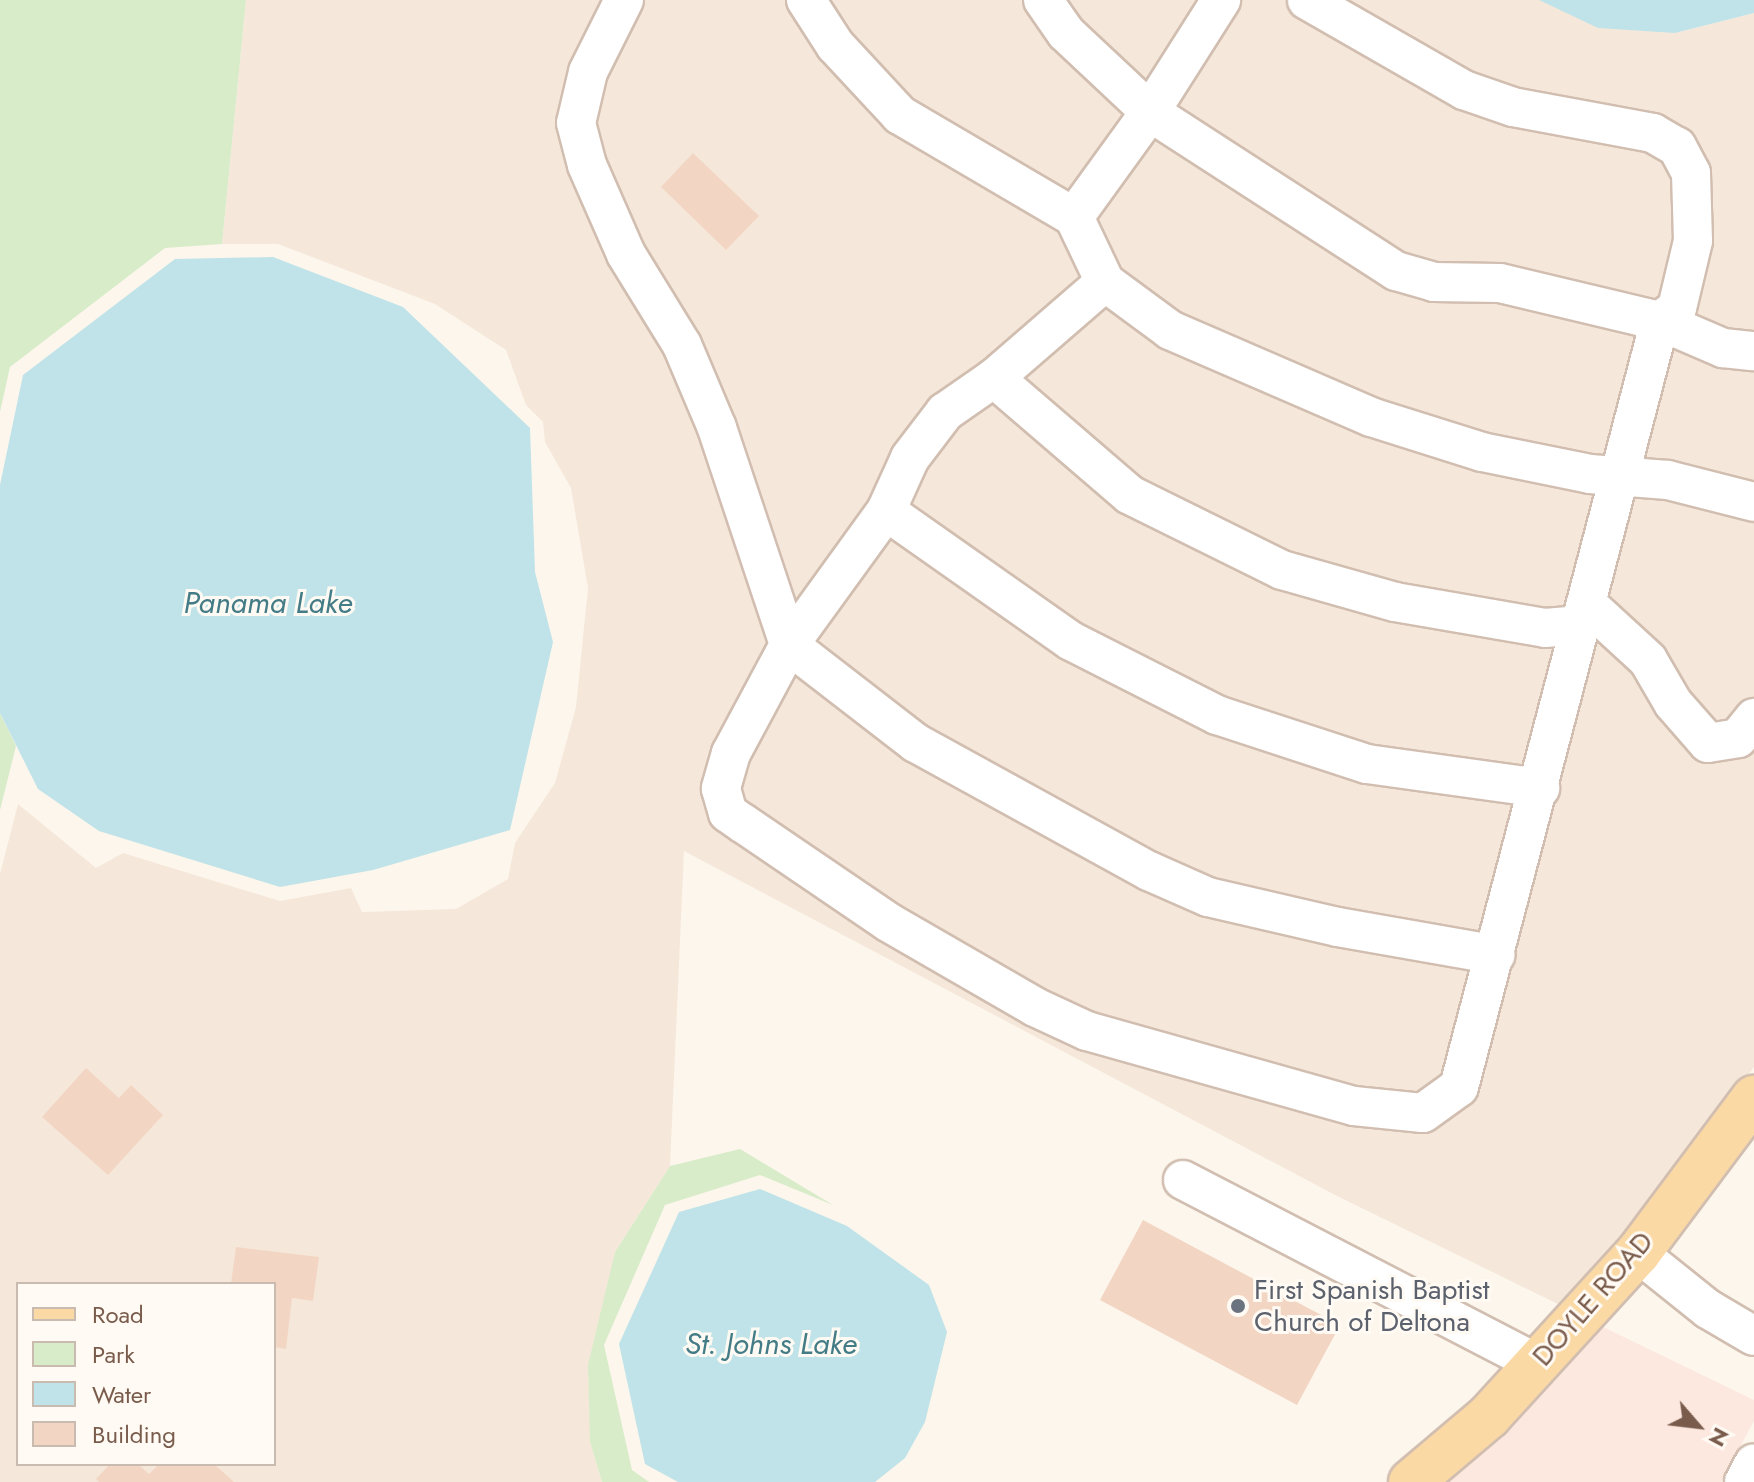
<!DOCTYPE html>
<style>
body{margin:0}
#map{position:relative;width:1754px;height:1482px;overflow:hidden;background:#fdf6ec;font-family:Jost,sans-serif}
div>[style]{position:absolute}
.residential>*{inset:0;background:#f5e8da}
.commercial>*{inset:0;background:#fde8e0}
.green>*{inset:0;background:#d8ecc9}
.water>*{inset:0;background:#bfe3e8}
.building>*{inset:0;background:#f3d5c3}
.roads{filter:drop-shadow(2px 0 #d1beb0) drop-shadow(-2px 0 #d1beb0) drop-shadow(0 2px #d1beb0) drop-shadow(0 -2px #d1beb0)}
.minor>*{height:38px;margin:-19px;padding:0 19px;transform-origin:19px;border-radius:19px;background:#fff}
.major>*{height:44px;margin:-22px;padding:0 22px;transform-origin:22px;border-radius:22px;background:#fbd9a5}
.dots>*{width:22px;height:22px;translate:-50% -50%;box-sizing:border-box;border:4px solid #fffaf3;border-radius:50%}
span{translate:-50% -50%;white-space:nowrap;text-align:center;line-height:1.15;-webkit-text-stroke:6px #fffaf3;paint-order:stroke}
.worship-label{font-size:28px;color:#5b616d}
.left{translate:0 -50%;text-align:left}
.street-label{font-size:28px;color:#7a5c4d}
.water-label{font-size:30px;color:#437c86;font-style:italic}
.legend{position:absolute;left:16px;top:1282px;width:260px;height:184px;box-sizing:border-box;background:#fffaf3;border:2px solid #cabbb1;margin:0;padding:10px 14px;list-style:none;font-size:24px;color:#7a5c4d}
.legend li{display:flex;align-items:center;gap:16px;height:40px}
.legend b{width:40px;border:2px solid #cabbb1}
.north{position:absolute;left:1658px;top:1386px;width:80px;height:80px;-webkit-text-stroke:6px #fffaf3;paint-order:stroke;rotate:118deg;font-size:22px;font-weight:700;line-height:32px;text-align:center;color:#7a5c4d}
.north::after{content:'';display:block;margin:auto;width:28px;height:36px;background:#7a5c4d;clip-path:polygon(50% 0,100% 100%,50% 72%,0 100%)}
</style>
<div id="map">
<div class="residential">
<i style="clip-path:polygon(evenodd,246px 0,1539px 0,1675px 33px,1754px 13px,1754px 1067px,1623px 1242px,1564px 1307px,1337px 1196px,684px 851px,670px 1166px,615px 1252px,590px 1442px,602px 1482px,0 1482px,0 874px,18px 804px,96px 868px,123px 853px,280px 901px,351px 888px,362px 912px,456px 909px,508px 879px,515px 843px,555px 783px,576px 707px,588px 588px,571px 488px,545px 442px,543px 422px,526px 405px,506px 350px,435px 304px,278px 244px,222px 244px,246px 0,18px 1284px,274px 1284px,274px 1464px,18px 1464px,18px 1284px)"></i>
</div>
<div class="commercial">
<i style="clip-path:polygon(1597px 1324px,1754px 1400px,1754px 1421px,1721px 1482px,1441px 1482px)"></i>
</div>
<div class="green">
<i style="clip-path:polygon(0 0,246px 0,222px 244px,165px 248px,10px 367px,0 412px)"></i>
<i style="clip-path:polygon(0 713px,16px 746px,0 810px)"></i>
<i style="clip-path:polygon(740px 1149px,833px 1205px,760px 1175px,665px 1205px,604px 1345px,632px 1470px,649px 1482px,602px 1482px,590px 1442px,588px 1365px,615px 1252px,670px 1166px)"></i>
</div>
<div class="water">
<i style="clip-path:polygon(1539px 0,1754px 0,1754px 13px,1675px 33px,1598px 28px)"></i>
<i style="clip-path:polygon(273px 257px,403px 307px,530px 428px,535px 572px,553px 642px,510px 830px,373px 870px,280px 887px,99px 831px,38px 789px,0 713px,0 485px,23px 375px,175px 259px)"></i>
<i style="clip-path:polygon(760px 1189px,847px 1226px,929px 1285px,947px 1332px,925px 1422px,905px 1458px,875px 1482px,678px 1482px,645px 1464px,619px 1344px,679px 1212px)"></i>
</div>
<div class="building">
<i style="clip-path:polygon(693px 153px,759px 216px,726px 250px,661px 187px)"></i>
<i style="clip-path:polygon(86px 1068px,119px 1098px,131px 1085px,163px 1115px,108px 1175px,42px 1117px)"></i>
<i style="clip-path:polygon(1143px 1220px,1340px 1325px,1297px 1405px,1100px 1300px)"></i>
<i style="clip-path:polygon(236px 1247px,319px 1257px,313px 1301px,292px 1298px,286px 1349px,274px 1347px,274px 1284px,231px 1284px)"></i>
<i style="clip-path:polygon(110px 1464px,138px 1464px,149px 1474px,159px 1464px,214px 1464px,234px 1482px,99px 1482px,96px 1479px)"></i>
</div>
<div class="roads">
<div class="minor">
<i style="left:624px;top:0;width:80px;rotate:116.6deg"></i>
<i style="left:588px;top:72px;width:52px;rotate:103.2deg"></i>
<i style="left:576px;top:123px;width:43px;rotate:75.3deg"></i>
<i style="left:587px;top:165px;width:97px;rotate:66.3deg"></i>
<i style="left:626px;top:254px;width:107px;rotate:58.4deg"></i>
<i style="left:682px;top:345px;width:90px;rotate:67.1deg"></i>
<i style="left:717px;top:428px;width:229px;rotate:71.6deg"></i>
<i style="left:789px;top:645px;width:160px;rotate:37.7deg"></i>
<i style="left:916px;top:743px;width:266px;rotate:28.8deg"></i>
<i style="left:1149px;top:871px;width:64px;rotate:23.8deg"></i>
<i style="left:1208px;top:897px;width:133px;rotate:13deg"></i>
<i style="left:1338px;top:927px;width:160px;rotate:10deg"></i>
<i style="left:806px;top:0;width:54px;rotate:57.2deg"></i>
<i style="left:835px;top:45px;width:96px;rotate:47.1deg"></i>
<i style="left:900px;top:115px;width:202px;rotate:30.4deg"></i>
<i style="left:1074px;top:217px;width:72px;rotate:64.5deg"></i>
<i style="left:1105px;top:282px;width:81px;rotate:36.4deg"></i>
<i style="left:1170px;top:330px;width:219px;rotate:23.4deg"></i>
<i style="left:1371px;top:417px;width:116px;rotate:17.5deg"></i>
<i style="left:1482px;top:452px;width:110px;rotate:11.5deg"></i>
<i style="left:1590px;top:474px;width:78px;rotate:4.4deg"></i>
<i style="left:1668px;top:480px;width:89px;rotate:14.3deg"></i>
<i style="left:1043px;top:0;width:40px;rotate:55.1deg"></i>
<i style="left:1066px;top:33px;width:115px;rotate:43.2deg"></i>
<i style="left:1150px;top:112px;width:133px;rotate:-57.6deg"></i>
<i style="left:1074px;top:217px;width:130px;rotate:-54.1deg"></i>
<i style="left:1150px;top:112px;width:293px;rotate:32.9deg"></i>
<i style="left:1396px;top:271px;width:40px;rotate:16deg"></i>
<i style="left:1434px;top:282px;width:66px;rotate:0.9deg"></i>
<i style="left:1500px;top:283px;width:164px;rotate:13.4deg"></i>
<i style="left:1660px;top:321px;width:21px;rotate:-37deg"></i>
<i style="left:1677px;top:308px;width:69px;rotate:-76.6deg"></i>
<i style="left:1693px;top:241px;width:68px;rotate:-91.7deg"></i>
<i style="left:1691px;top:173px;width:30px;rotate:-118deg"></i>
<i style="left:1677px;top:147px;width:28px;rotate:-150deg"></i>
<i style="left:1653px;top:133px;width:142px;rotate:-169.5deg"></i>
<i style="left:1513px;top:107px;width:52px;rotate:-160.9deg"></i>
<i style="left:1464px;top:90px;width:181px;rotate:-150.2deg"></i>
<i style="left:1105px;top:282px;width:147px;rotate:139.1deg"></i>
<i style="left:994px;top:378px;width:60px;rotate:145.2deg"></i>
<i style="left:945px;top:412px;width:58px;rotate:127.3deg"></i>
<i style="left:910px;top:458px;width:58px;rotate:114.4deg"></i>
<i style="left:886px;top:511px;width:165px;rotate:125.9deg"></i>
<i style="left:789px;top:645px;width:123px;rotate:118.2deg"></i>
<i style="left:731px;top:753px;width:37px;rotate:106deg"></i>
<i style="left:721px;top:789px;width:25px;rotate:74deg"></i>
<i style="left:728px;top:813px;width:19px;rotate:35deg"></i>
<i style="left:744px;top:824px;width:174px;rotate:34.2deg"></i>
<i style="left:888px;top:922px;width:170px;rotate:30deg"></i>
<i style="left:1035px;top:1007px;width:57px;rotate:24.8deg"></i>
<i style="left:1087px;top:1031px;width:277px;rotate:15.7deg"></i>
<i style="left:1354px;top:1106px;width:69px;rotate:5.8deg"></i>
<i style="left:1423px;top:1113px;width:44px;rotate:-35.8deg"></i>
<i style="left:1459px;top:1087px;width:792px;rotate:-75.3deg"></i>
<i style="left:1660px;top:321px;width:69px;rotate:23.2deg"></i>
<i style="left:1723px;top:348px;width:31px;rotate:6deg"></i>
<i style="left:994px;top:378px;width:179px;rotate:40.7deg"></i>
<i style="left:1130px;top:495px;width:169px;rotate:26.3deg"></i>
<i style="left:1282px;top:570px;width:117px;rotate:15.8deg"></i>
<i style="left:1395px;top:602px;width:152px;rotate:9.8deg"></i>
<i style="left:1545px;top:628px;width:36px;rotate:-5deg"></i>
<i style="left:886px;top:511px;width:226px;rotate:35.1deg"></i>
<i style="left:1071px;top:641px;width:164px;rotate:26.9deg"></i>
<i style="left:1217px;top:715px;width:158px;rotate:18.1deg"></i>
<i style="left:1367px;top:764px;width:175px;rotate:7.9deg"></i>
<i style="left:1586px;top:603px;width:84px;rotate:42.6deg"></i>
<i style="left:1648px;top:660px;width:50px;rotate:59.8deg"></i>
<i style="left:1673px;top:703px;width:53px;rotate:48.8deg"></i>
<i style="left:1708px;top:743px;width:30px;rotate:-9deg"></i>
<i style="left:1738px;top:738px;width:26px;rotate:-51deg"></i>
<i style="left:1183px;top:1180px;width:398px;rotate:27.4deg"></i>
<i style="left:1638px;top:1253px;width:90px;rotate:38.7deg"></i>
<i style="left:1708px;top:1309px;width:53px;rotate:30.4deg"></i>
<i style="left:1744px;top:1482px;width:21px;rotate:-62deg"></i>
</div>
<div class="major">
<i style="left:1411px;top:1482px;width:102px;rotate:-40.2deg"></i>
<i style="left:1489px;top:1416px;width:221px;rotate:-47.6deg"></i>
<i style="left:1638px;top:1253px;width:194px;rotate:-53.2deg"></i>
</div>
</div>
<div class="dots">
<i style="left:1238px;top:1306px;background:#6b7280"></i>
</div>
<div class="worship-label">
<span class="left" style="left:1254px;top:1306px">First Spanish Baptist<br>Church of Deltona</span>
</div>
<div class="street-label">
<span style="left:1593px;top:1299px;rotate:-49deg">DOYLE ROAD</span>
</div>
<div class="water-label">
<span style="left:268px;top:603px">Panama Lake</span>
<span style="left:771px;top:1344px">St. Johns Lake</span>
</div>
<ul class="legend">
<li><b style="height:10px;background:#fbd9a5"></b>Road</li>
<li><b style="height:22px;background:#d8ecc9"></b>Park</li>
<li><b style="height:22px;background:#bfe3e8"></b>Water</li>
<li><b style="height:22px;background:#f3d5c3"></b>Building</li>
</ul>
<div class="north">N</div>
</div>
